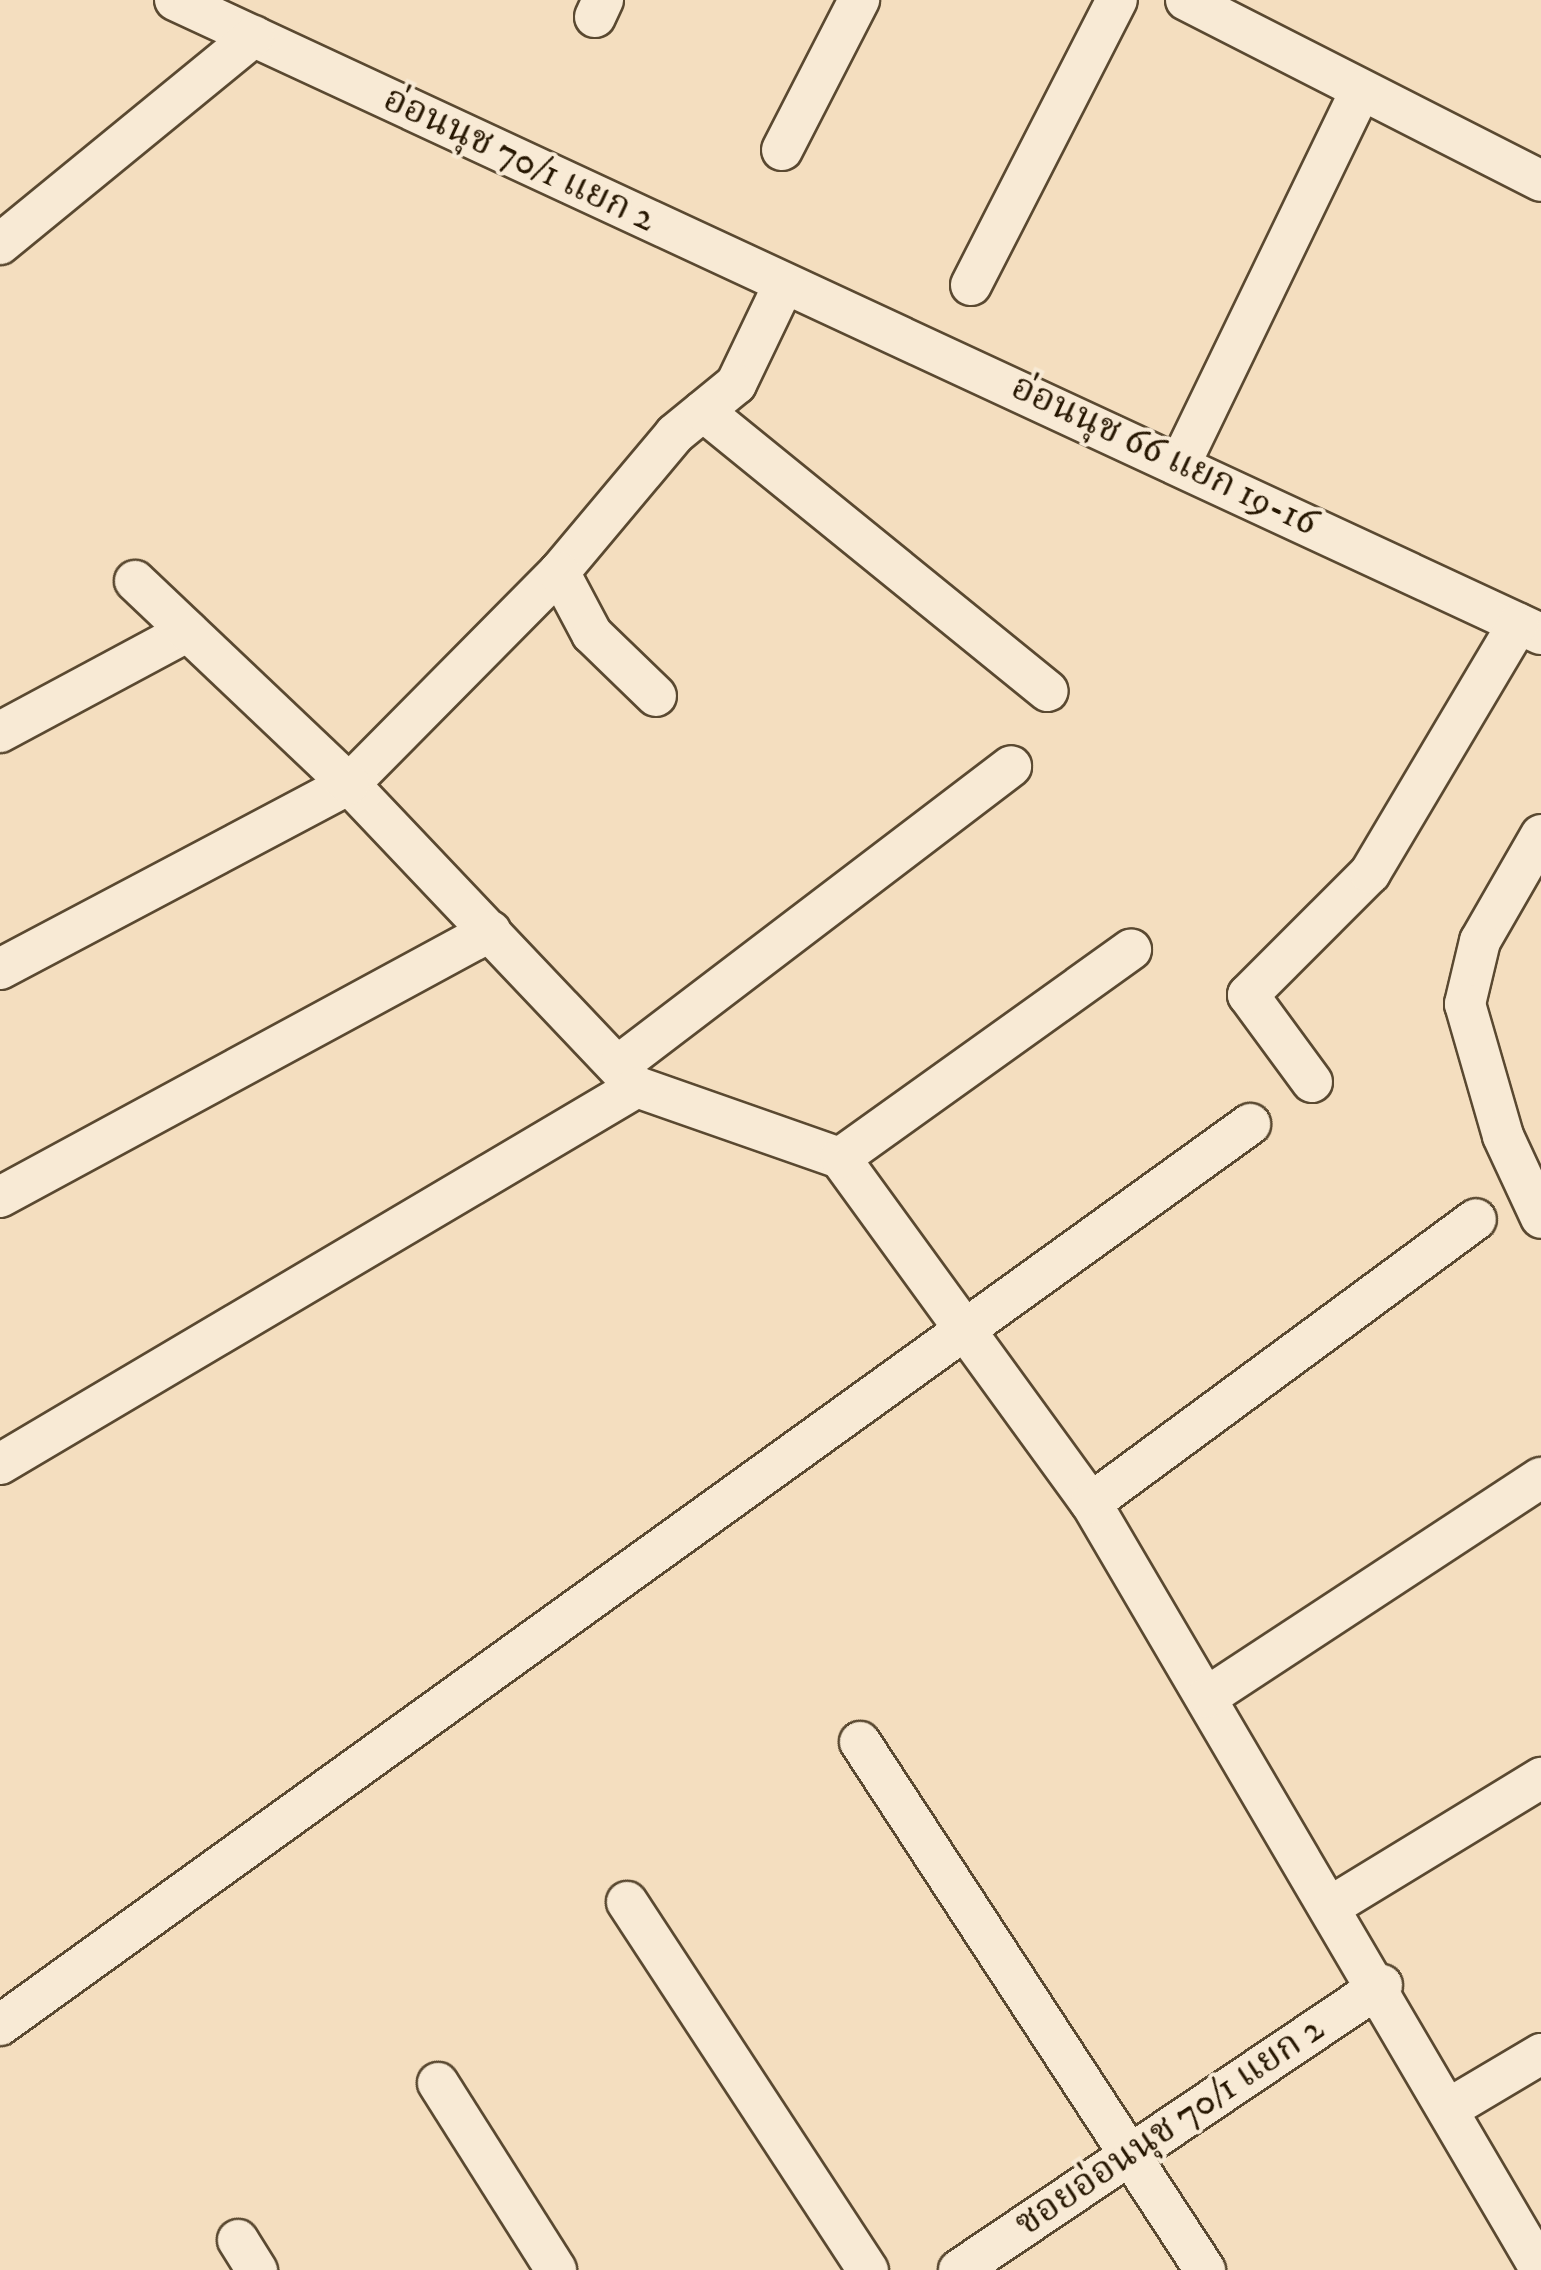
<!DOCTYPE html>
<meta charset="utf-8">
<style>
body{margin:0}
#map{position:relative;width:1541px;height:2270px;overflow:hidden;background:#f4debf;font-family:"IM FELL DW Pica","Noto Serif Thai",serif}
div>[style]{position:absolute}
.roads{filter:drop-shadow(2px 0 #5a4931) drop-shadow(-2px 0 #5a4931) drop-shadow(0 2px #5a4931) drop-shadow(0 -2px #5a4931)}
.minor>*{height:40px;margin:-20px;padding:0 20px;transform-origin:20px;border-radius:20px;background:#f8ead5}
span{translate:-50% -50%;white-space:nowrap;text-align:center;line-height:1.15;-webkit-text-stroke:8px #f8ead5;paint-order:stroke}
.street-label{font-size:38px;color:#271702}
</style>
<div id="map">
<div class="roads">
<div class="minor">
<i style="left:175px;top:0;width:1506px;rotate:24.9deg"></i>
<i style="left:1186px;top:0;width:398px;rotate:27deg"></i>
<i style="left:595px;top:17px;width:19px;rotate:-65deg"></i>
<i style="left:782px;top:150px;width:169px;rotate:-62.8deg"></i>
<i style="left:0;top:244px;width:328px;rotate:-39.3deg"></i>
<i style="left:784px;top:284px;width:111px;rotate:115.6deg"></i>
<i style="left:736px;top:384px;width:79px;rotate:140.7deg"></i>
<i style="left:675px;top:434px;width:180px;rotate:130deg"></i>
<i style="left:559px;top:572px;width:298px;rotate:134.7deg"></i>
<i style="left:349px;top:784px;width:418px;rotate:46.5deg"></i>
<i style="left:637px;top:1087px;width:215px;rotate:19.3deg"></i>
<i style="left:840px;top:1158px;width:427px;rotate:54deg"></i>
<i style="left:1091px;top:1503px;width:889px;rotate:59.6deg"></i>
<i style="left:971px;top:285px;width:320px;rotate:-62.9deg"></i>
<i style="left:703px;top:411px;width:444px;rotate:39.1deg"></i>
<i style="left:1182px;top:460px;width:411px;rotate:-64.2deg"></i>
<i style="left:559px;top:572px;width:70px;rotate:62deg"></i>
<i style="left:592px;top:634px;width:89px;rotate:44.1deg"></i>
<i style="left:0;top:732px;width:213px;rotate:-28.2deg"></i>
<i style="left:1541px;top:835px;width:122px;rotate:119.9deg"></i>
<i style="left:1480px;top:941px;width:65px;rotate:103.4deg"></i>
<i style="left:1465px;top:1004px;width:137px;rotate:73.9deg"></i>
<i style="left:1503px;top:1136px;width:90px;rotate:65.1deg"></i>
<i style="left:0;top:969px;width:395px;rotate:-27.9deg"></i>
<i style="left:349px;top:784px;width:295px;rotate:-136.5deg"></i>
<i style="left:619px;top:1065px;width:493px;rotate:-37.3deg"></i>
<i style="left:1312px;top:1082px;width:108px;rotate:-126.3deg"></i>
<i style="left:1248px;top:995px;width:173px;rotate:-45deg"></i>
<i style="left:1370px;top:873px;width:290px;rotate:-59.3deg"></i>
<i style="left:840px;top:1158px;width:358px;rotate:-35.6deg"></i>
<i style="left:0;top:1197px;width:558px;rotate:-28.45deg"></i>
<i style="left:0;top:1464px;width:740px;rotate:-30.62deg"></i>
<i style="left:1091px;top:1503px;width:478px;rotate:-36.4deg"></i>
<i style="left:1207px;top:1697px;width:399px;rotate:-33.3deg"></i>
<i style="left:860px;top:1742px;width:631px;rotate:56.84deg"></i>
<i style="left:627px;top:1902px;width:440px;rotate:56.8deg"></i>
<i style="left:1333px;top:1905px;width:244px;rotate:-31.4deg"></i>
<i style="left:0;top:2025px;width:1541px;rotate:-35.78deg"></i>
<i style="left:438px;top:2083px;width:221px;rotate:57.7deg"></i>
<i style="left:1450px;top:2108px;width:106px;rotate:-30.7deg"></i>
<i style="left:238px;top:2240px;width:36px;rotate:58deg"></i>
<i style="left:959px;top:2270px;width:510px;rotate:-33.97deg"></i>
</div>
</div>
<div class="street-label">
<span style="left:519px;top:160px;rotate:25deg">อ่อนนุช 70/1 แยก 2</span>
<span style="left:1164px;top:456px;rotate:25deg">อ่อนนุช 66 แยก 19-16</span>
<span style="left:1170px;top:2127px;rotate:-34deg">ซอยอ่อนนุช 70/1 แยก 2</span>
</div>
</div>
